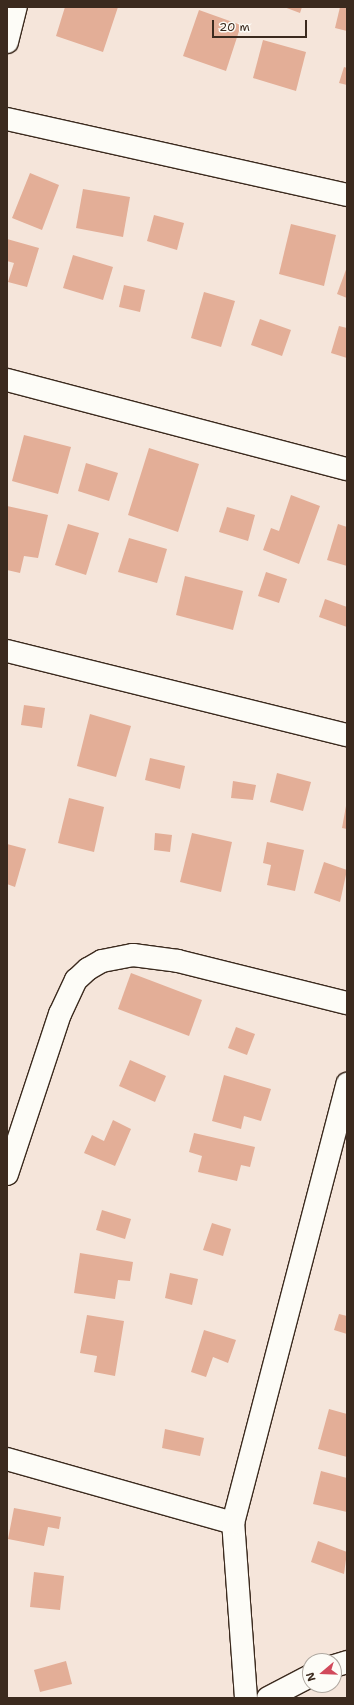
<!DOCTYPE html>
<style>
body{margin:0}
#map{position:relative;width:354px;height:1705px;overflow:hidden;background:#f5e5da;font-family:"Shantell Sans",sans-serif}
div>[style]{position:absolute}
.building>*{inset:0;background:#e3ae97}
.roads{filter:drop-shadow(1px 0 #3b2a1e) drop-shadow(-1px 0 #3b2a1e) drop-shadow(0 1px #3b2a1e) drop-shadow(0 -1px #3b2a1e)}
.minor>*{height:22px;margin:-11px;padding:0 11px;transform-origin:11px;border-radius:11px;background:#fdfcf7}
span{translate:-50% -50%;white-space:nowrap;text-align:center;line-height:1.15;-webkit-text-stroke:3.5px #fdfcf7;paint-order:stroke}
.frame{position:absolute;inset:0;border:8px solid #3b2a1e;pointer-events:none}
.north{position:absolute;left:302px;top:1653px;width:40px;height:40px;box-sizing:border-box;background:#fdfcf7;border:1px solid #afa8a0;border-radius:50%;rotate:251deg;font-size:11px;font-weight:700;line-height:16px;text-align:center;color:#3b2a1e}
.north::after{content:'';display:block;margin:auto;width:14px;height:18px;background:#d1495b;clip-path:polygon(50% 0,100% 100%,50% 72%,0 100%)}
.scale{position:absolute;left:212px;top:20px;width:95px;height:18px;box-sizing:border-box;border:2px solid #3b2a1e;border-top:0;padding-left:5px;font-size:12px;line-height:14px;white-space:nowrap;color:#3b2a1e;-webkit-text-stroke:3px #fdfcf7;paint-order:stroke}
</style>
<div id="map">
<div class="building">
<i style="clip-path:polygon(65px 7px,118px 7px,103px 52px,56px 36px)"></i>
<i style="clip-path:polygon(284px 7px,302px 7px,300px 13px)"></i>
<i style="clip-path:polygon(340px 7px,347px 7px,347px 31px,335px 28px)"></i>
<i style="clip-path:polygon(199px 10px,241px 25px,226px 71px,183px 56px)"></i>
<i style="clip-path:polygon(263px 40px,306px 52px,296px 91px,253px 78px)"></i>
<i style="clip-path:polygon(344px 67px,347px 68px,347px 85px,339px 83px)"></i>
<i style="clip-path:polygon(30px 173px,59px 185px,42px 230px,12px 218px)"></i>
<i style="clip-path:polygon(83px 189px,130px 197px,123px 237px,76px 228px)"></i>
<i style="clip-path:polygon(154px 215px,184px 223px,177px 250px,147px 241px)"></i>
<i style="clip-path:polygon(291px 224px,336px 235px,324px 286px,279px 274px)"></i>
<i style="clip-path:polygon(7px 239px,39px 248px,27px 287px,8px 282px,14px 263px,7px 261px)"></i>
<i style="clip-path:polygon(73px 255px,113px 267px,103px 300px,63px 288px)"></i>
<i style="clip-path:polygon(347px 267px,347px 298px,337px 294px)"></i>
<i style="clip-path:polygon(124px 285px,145px 290px,140px 312px,119px 307px)"></i>
<i style="clip-path:polygon(204px 292px,235px 301px,221px 347px,191px 338px)"></i>
<i style="clip-path:polygon(260px 319px,291px 330px,282px 356px,251px 345px)"></i>
<i style="clip-path:polygon(339px 326px,347px 328px,347px 358px,331px 353px)"></i>
<i style="clip-path:polygon(24px 435px,71px 447px,58px 494px,12px 481px)"></i>
<i style="clip-path:polygon(149px 448px,199px 464px,178px 532px,128px 515px)"></i>
<i style="clip-path:polygon(86px 463px,118px 473px,109px 501px,78px 491px)"></i>
<i style="clip-path:polygon(291px 495px,320px 506px,299px 564px,263px 550px,271px 528px,279px 531px)"></i>
<i style="clip-path:polygon(7px 506px,48px 515px,38px 558px,24px 556px,20px 573px,7px 570px)"></i>
<i style="clip-path:polygon(227px 507px,255px 515px,248px 541px,219px 532px)"></i>
<i style="clip-path:polygon(68px 524px,99px 533px,86px 575px,55px 565px)"></i>
<i style="clip-path:polygon(338px 524px,347px 527px,347px 566px,327px 560px)"></i>
<i style="clip-path:polygon(129px 538px,167px 549px,157px 583px,118px 572px)"></i>
<i style="clip-path:polygon(266px 572px,287px 579px,279px 603px,258px 596px)"></i>
<i style="clip-path:polygon(185px 576px,243px 591px,233px 630px,176px 615px)"></i>
<i style="clip-path:polygon(325px 599px,347px 607px,347px 627px,319px 617px)"></i>
<i style="clip-path:polygon(24px 705px,45px 708px,42px 728px,21px 725px)"></i>
<i style="clip-path:polygon(90px 714px,131px 726px,116px 777px,77px 766px)"></i>
<i style="clip-path:polygon(150px 758px,185px 766px,180px 789px,145px 780px)"></i>
<i style="clip-path:polygon(277px 773px,311px 782px,303px 811px,270px 802px)"></i>
<i style="clip-path:polygon(233px 781px,256px 785px,253px 800px,231px 798px)"></i>
<i style="clip-path:polygon(69px 798px,104px 807px,94px 852px,58px 843px)"></i>
<i style="clip-path:polygon(346px 806px,347px 806px,347px 829px,342px 828px)"></i>
<i style="clip-path:polygon(155px 833px,172px 835px,170px 852px,154px 850px)"></i>
<i style="clip-path:polygon(192px 833px,232px 842px,221px 892px,180px 882px)"></i>
<i style="clip-path:polygon(267px 842px,304px 850px,295px 891px,267px 885px,271px 865px,263px 863px)"></i>
<i style="clip-path:polygon(7px 844px,26px 849px,15px 887px,7px 884px)"></i>
<i style="clip-path:polygon(324px 862px,347px 870px,340px 902px,314px 893px)"></i>
<i style="clip-path:polygon(131px 973px,202px 1000px,189px 1036px,118px 1009px)"></i>
<i style="clip-path:polygon(236px 1027px,255px 1034px,247px 1055px,228px 1048px)"></i>
<i style="clip-path:polygon(130px 1060px,166px 1076px,155px 1102px,119px 1086px)"></i>
<i style="clip-path:polygon(224px 1075px,271px 1089px,261px 1121px,244px 1116px,241px 1129px,212px 1121px)"></i>
<i style="clip-path:polygon(113px 1120px,131px 1129px,115px 1166px,84px 1153px,92px 1135px,104px 1141px)"></i>
<i style="clip-path:polygon(194px 1133px,255px 1147px,250px 1167px,241px 1165px,237px 1181px,198px 1172px,202px 1156px,189px 1152px)"></i>
<i style="clip-path:polygon(102px 1210px,131px 1219px,125px 1239px,96px 1230px)"></i>
<i style="clip-path:polygon(212px 1223px,231px 1229px,223px 1256px,203px 1250px)"></i>
<i style="clip-path:polygon(80px 1253px,133px 1262px,130px 1281px,118px 1280px,115px 1299px,74px 1293px)"></i>
<i style="clip-path:polygon(170px 1273px,198px 1279px,192px 1305px,165px 1298px)"></i>
<i style="clip-path:polygon(339px 1314px,347px 1316px,347px 1334px,334px 1330px)"></i>
<i style="clip-path:polygon(87px 1315px,124px 1321px,115px 1376px,94px 1372px,97px 1356px,80px 1353px)"></i>
<i style="clip-path:polygon(204px 1330px,236px 1340px,228px 1363px,213px 1357px,206px 1377px,191px 1372px)"></i>
<i style="clip-path:polygon(329px 1409px,347px 1414px,347px 1457px,318px 1449px)"></i>
<i style="clip-path:polygon(165px 1429px,204px 1438px,200px 1456px,162px 1448px)"></i>
<i style="clip-path:polygon(321px 1471px,347px 1478px,347px 1512px,313px 1504px)"></i>
<i style="clip-path:polygon(14px 1508px,61px 1517px,59px 1529px,48px 1527px,44px 1546px,8px 1539px)"></i>
<i style="clip-path:polygon(318px 1541px,347px 1552px,344px 1574px,311px 1562px)"></i>
<i style="clip-path:polygon(34px 1572px,64px 1576px,60px 1610px,30px 1607px)"></i>
<i style="clip-path:polygon(66px 1661px,72px 1684px,40px 1692px,34px 1670px)"></i>
</div>
<div class="roads">
<div class="minor">
<i style="left:7px;top:42px;width:36px;rotate:-76deg"></i>
<i style="left:7px;top:119px;width:348px;rotate:12.6deg"></i>
<i style="left:7px;top:380px;width:351px;rotate:14.7deg"></i>
<i style="left:7px;top:651px;width:350px;rotate:13.9deg"></i>
<i style="left:7px;top:1174px;width:169px;rotate:-71.7deg"></i>
<i style="left:60px;top:1014px;width:38px;rotate:-65deg"></i>
<i style="left:76px;top:980px;width:16px;rotate:-43deg"></i>
<i style="left:88px;top:969px;width:16px;rotate:-30deg"></i>
<i style="left:102px;top:961px;width:32px;rotate:-11deg"></i>
<i style="left:133px;top:955px;width:45px;rotate:7.6deg"></i>
<i style="left:178px;top:961px;width:174px;rotate:14deg"></i>
<i style="left:7px;top:1459px;width:235px;rotate:15.8deg"></i>
<i style="left:334px;top:1666px;width:14px;rotate:-17deg"></i>
<i style="left:246px;top:1698px;width:175px;rotate:-94.2deg"></i>
<i style="left:233px;top:1523px;width:454px;rotate:-75.4deg"></i>
<i style="left:268px;top:1698px;width:47px;rotate:-27.6deg"></i>
</div>
</div>
<div class="frame"></div>
<div class="north">N</div>
<div class="scale">20 m</div>
</div>
